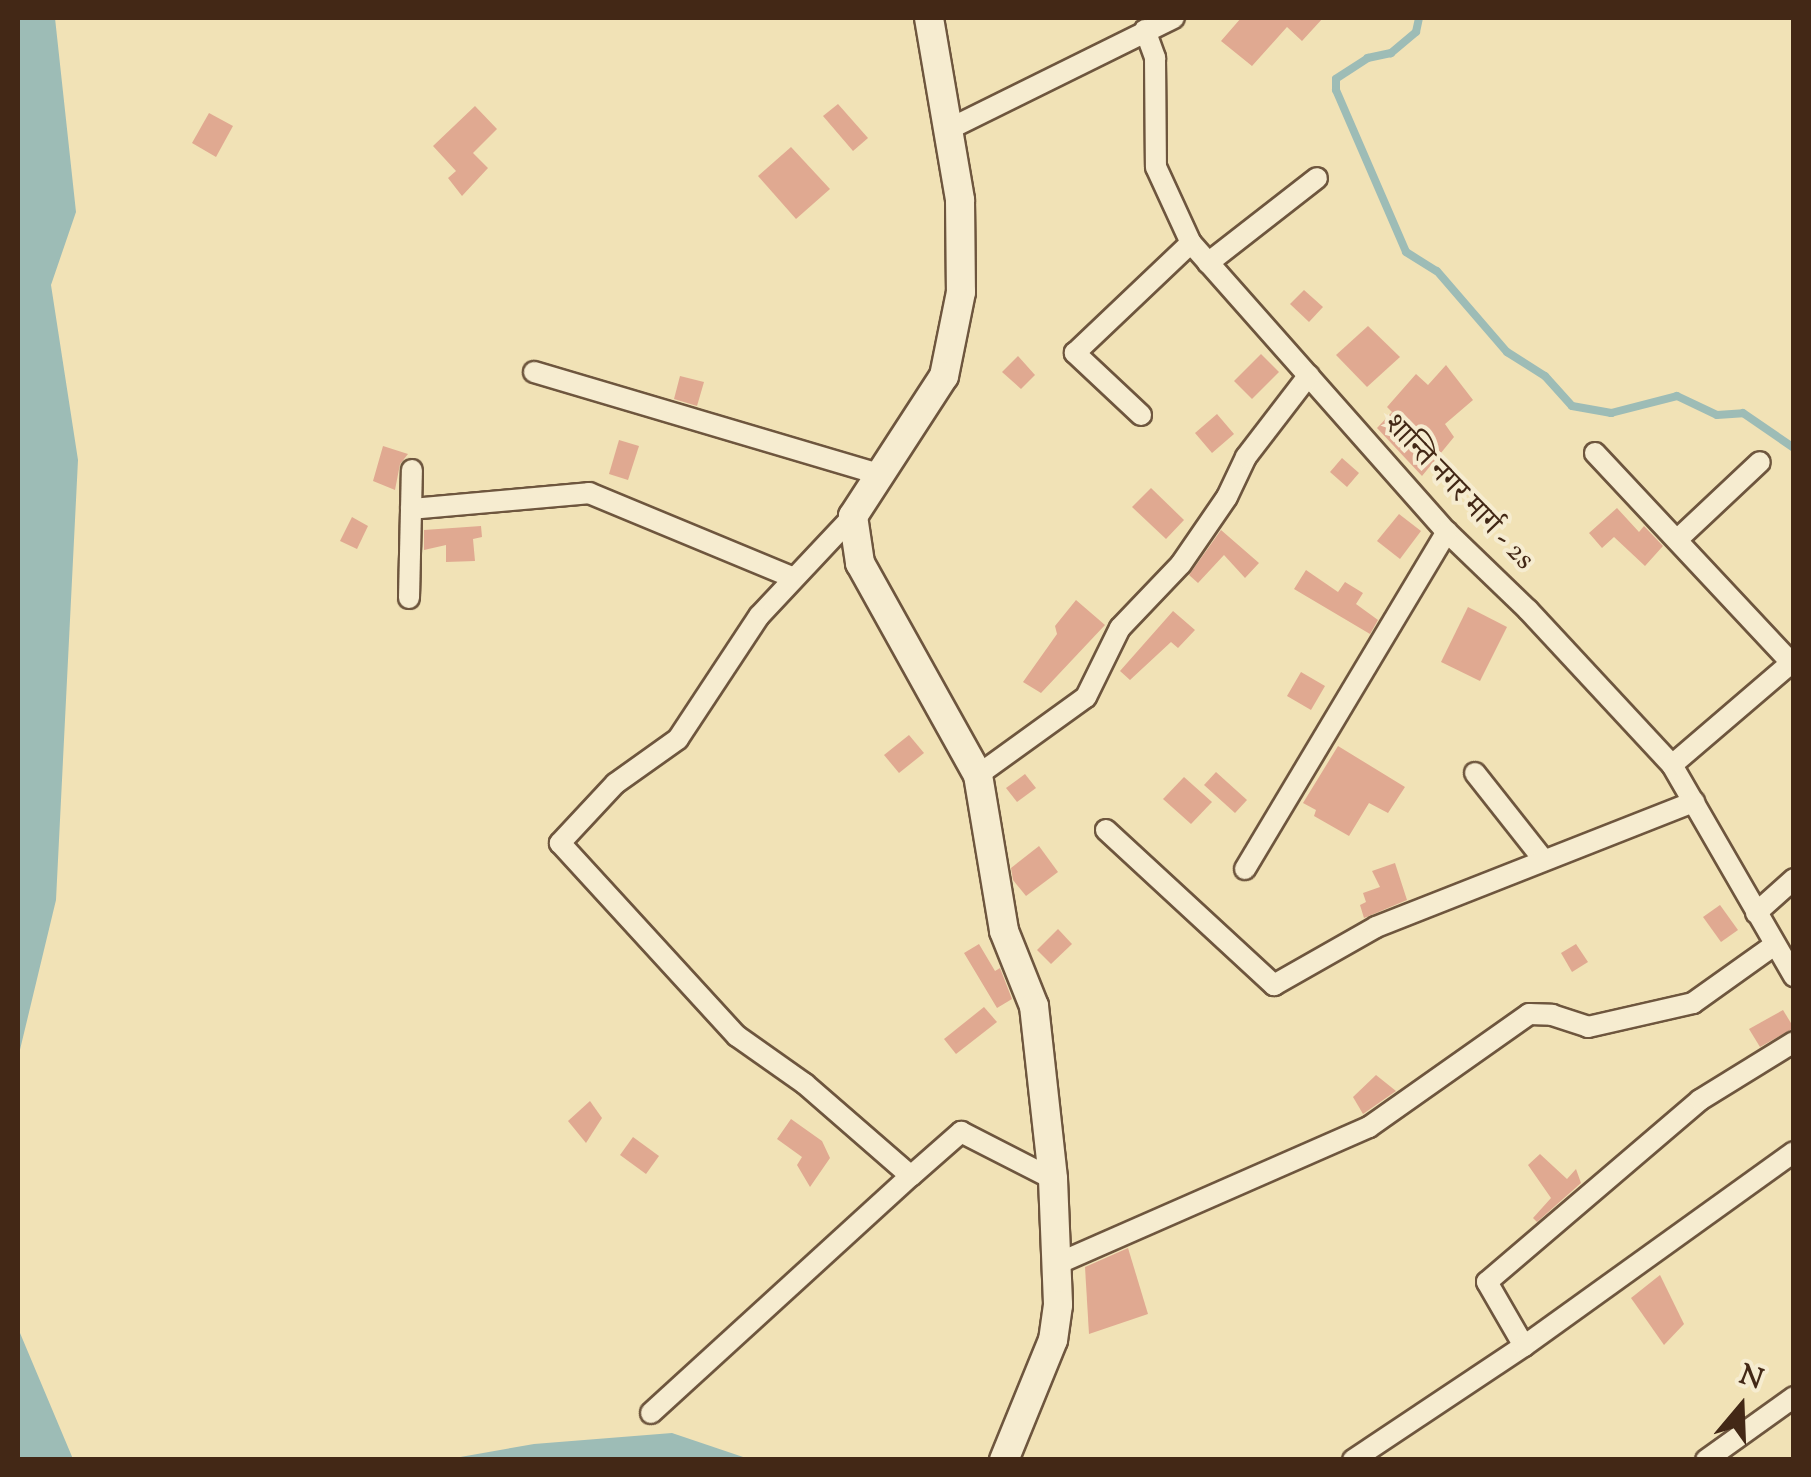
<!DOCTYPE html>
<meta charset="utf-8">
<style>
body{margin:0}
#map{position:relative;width:1811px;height:1477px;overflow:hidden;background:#f1e2b6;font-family:"Sorts Mill Goudy","Noto Serif Devanagari",serif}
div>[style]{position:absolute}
.water>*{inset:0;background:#9dbcb6}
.stream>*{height:8px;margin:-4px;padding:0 4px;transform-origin:4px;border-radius:4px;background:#9dbcb6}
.building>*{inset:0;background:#e0a991}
.roads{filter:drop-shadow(2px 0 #6e563e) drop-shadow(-2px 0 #6e563e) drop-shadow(0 2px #6e563e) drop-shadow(0 -2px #6e563e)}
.minor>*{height:20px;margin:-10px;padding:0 10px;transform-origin:10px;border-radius:10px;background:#f6ecd0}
.secondary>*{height:28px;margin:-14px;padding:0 14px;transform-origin:14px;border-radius:14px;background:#f6ecd0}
span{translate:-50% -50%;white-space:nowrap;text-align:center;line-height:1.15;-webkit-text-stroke:8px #f6ecd0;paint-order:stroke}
.street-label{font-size:30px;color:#432816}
.frame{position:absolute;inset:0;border:20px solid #432816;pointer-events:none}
.north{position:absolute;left:1691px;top:1357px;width:100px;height:100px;-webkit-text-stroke:8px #f6ecd0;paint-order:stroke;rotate:19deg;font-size:28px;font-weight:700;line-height:40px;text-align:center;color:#432816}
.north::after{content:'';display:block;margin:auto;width:35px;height:45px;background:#432816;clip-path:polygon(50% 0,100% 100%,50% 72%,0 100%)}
</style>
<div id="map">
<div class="water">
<i style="clip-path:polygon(18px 18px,55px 18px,76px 212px,51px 285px,78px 460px,56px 900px,18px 1058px)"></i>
<i style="clip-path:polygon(18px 1328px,20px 1333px,73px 1459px,18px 1459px)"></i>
<i style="clip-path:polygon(672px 1433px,749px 1459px,449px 1459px,534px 1444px)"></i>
</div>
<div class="stream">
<i style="left:1419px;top:18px;width:14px;rotate:102deg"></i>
<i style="left:1416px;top:32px;width:33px;rotate:140deg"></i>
<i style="left:1391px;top:53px;width:24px;rotate:168deg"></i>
<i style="left:1368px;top:58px;width:38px;rotate:147deg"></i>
<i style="left:1336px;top:79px;width:11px;rotate:90deg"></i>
<i style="left:1336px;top:90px;width:176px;rotate:66.6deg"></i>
<i style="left:1406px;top:252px;width:36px;rotate:32deg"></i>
<i style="left:1437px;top:271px;width:107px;rotate:49.2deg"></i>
<i style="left:1507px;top:352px;width:45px;rotate:32.3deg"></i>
<i style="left:1545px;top:376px;width:40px;rotate:48deg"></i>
<i style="left:1572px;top:406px;width:40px;rotate:10deg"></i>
<i style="left:1611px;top:413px;width:68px;rotate:-14.4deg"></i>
<i style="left:1677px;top:396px;width:44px;rotate:25.4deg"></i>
<i style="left:1717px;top:415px;width:26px;rotate:-4deg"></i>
<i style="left:1743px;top:413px;width:62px;rotate:34.5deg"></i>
</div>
<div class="building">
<i style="clip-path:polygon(1241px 18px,1323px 18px,1302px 41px,1287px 27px,1252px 66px,1221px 41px)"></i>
<i style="clip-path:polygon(838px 104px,868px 138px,853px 151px,823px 116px)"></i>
<i style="clip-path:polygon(475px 106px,497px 129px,473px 153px,488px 168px,462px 196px,448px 178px,456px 171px,433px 146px)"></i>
<i style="clip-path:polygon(209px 113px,233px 126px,216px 157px,192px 143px)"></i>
<i style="clip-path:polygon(791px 147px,830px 189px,796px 219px,758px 176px)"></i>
<i style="clip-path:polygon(1304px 290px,1323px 307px,1309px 322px,1290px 304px)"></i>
<i style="clip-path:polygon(1368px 326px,1400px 357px,1367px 387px,1336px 355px)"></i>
<i style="clip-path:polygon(1261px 354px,1279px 372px,1252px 399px,1234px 381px)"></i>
<i style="clip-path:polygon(1018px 356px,1035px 375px,1021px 389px,1002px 372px)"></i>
<i style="clip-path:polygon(1446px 365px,1473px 400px,1445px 424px,1454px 437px,1422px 476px,1377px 428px,1392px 412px,1387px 407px,1416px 374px,1428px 385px)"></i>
<i style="clip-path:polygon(680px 376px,704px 382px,697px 406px,674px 399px)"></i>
<i style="clip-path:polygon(1217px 414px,1234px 434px,1212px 453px,1195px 433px)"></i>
<i style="clip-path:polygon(619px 440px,639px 446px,628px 480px,609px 474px)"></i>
<i style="clip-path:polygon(383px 446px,408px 454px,400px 464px,395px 490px,373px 481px)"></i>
<i style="clip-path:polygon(1342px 458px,1359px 473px,1347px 487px,1330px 472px)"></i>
<i style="clip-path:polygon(1151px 488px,1184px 520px,1166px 539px,1132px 507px)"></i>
<i style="clip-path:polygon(1617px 508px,1639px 532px,1644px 526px,1663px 546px,1645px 566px,1614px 537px,1602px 548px,1589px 533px)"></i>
<i style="clip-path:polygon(1399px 514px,1421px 531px,1400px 559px,1377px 541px)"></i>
<i style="clip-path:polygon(352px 517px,368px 526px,357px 549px,340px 541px)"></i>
<i style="clip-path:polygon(481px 526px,482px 537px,473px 539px,475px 561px,446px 562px,446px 545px,424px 550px,424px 530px)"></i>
<i style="clip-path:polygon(1221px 530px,1259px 563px,1245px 578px,1224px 555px,1198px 583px,1189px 575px)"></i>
<i style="clip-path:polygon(1306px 570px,1338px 592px,1345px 582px,1363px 593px,1356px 604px,1378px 620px,1370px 634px,1294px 589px)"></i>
<i style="clip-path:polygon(1076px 600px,1105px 625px,1041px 693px,1023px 682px,1057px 634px,1055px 626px)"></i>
<i style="clip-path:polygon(1468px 607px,1507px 627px,1480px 681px,1441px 662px)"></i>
<i style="clip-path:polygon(1173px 611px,1195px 630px,1178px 648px,1171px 642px,1130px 680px,1120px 671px)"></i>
<i style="clip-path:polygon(1301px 672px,1325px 686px,1311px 710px,1287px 696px)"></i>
<i style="clip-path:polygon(909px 735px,924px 753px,899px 773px,884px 755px)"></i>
<i style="clip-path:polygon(1338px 746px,1405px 787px,1388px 813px,1369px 803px,1349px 836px,1314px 816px,1316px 810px,1303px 803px)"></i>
<i style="clip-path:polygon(1216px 772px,1247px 800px,1235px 813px,1204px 785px)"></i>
<i style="clip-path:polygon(1025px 774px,1036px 788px,1017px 802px,1006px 788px)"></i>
<i style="clip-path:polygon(1184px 777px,1212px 802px,1191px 824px,1163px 799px)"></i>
<i style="clip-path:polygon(1039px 846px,1058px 872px,1026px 896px,1013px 880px,1011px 868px)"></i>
<i style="clip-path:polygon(1395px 863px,1407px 900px,1364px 918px,1360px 905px,1366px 902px,1363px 893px,1380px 887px,1372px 871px)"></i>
<i style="clip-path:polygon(1720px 905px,1738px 930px,1721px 942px,1703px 917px)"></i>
<i style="clip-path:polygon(1058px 929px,1072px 944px,1051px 964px,1037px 950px)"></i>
<i style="clip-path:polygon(979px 944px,995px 971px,1000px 968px,1012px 999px,997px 1008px,964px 953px)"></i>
<i style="clip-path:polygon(1576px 944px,1588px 962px,1572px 972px,1561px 953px)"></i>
<i style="clip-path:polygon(984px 1007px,997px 1022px,956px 1054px,944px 1039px)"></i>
<i style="clip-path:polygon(1783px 1010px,1794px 1028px,1760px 1047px,1749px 1029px)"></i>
<i style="clip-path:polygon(1376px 1075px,1396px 1091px,1363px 1114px,1353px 1097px)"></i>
<i style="clip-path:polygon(590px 1101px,602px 1118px,586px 1143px,568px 1121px)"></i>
<i style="clip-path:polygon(791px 1119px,822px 1141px,830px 1158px,810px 1187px,797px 1165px,802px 1157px,777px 1139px)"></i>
<i style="clip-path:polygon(633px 1137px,659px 1156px,646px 1174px,620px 1155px)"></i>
<i style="clip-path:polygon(1540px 1154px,1567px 1179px,1576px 1169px,1581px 1183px,1537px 1222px,1533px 1218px,1551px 1198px,1528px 1165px)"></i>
<i style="clip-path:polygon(1128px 1248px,1148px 1314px,1089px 1334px,1085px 1267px)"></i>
<i style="clip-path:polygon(1660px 1275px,1684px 1324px,1664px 1345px,1631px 1298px)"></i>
</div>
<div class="roads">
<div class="minor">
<i style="left:1145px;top:30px;width:30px;rotate:70deg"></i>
<i style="left:1155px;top:58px;width:109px;rotate:89.5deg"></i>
<i style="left:1156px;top:167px;width:84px;rotate:65.3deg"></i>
<i style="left:1191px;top:243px;width:386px;rotate:48.5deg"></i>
<i style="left:1447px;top:532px;width:112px;rotate:43.9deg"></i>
<i style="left:1528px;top:610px;width:212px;rotate:47.1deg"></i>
<i style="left:1672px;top:765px;width:244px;rotate:60deg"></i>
<i style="left:947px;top:130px;width:253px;rotate:-26.3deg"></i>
<i style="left:1208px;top:263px;width:138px;rotate:-37.9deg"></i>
<i style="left:534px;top:372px;width:363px;rotate:16.5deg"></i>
<i style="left:1141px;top:415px;width:91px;rotate:-136.8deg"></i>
<i style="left:1075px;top:353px;width:160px;rotate:-43.5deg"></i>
<i style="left:1595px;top:453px;width:291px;rotate:46.9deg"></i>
<i style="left:411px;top:509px;width:179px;rotate:-5.1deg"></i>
<i style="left:589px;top:493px;width:220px;rotate:22.5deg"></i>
<i style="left:853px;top:516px;width:137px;rotate:133.2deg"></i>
<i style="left:759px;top:616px;width:147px;rotate:123.4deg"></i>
<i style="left:678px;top:739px;width:77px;rotate:144.5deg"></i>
<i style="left:615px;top:784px;width:81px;rotate:133deg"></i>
<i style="left:560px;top:843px;width:262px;rotate:47.5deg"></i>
<i style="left:737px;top:1036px;width:83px;rotate:35.2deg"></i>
<i style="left:805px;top:1084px;width:140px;rotate:41deg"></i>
<i style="left:911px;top:1176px;width:67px;rotate:-41.3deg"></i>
<i style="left:961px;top:1132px;width:103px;rotate:27.1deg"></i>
<i style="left:1678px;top:539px;width:112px;rotate:-43.2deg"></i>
<i style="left:409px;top:598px;width:128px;rotate:-88.7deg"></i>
<i style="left:1672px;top:765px;width:157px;rotate:-40.6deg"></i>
<i style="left:1475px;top:773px;width:110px;rotate:51.7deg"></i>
<i style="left:978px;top:775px;width:133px;rotate:-35.8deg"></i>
<i style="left:1086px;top:697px;width:77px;rotate:-63.8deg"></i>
<i style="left:1120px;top:628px;width:88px;rotate:-46.4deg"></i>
<i style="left:1181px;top:564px;width:81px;rotate:-55.5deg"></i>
<i style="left:1227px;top:497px;width:44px;rotate:-64.6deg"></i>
<i style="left:1246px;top:457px;width:103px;rotate:-52.5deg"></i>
<i style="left:1106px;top:830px;width:229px;rotate:42.7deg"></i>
<i style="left:1274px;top:985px;width:117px;rotate:-29.6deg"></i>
<i style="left:1376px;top:927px;width:342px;rotate:-21.5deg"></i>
<i style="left:1245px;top:869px;width:393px;rotate:-59.1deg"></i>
<i style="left:1756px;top:913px;width:51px;rotate:-41.8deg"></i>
<i style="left:1059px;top:1263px;width:339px;rotate:-23.7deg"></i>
<i style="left:1369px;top:1127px;width:196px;rotate:-35.2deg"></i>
<i style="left:1529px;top:1014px;width:23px;rotate:2deg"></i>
<i style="left:1552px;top:1015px;width:38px;rotate:18deg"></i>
<i style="left:1588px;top:1027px;width:108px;rotate:-12.9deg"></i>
<i style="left:1693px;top:1003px;width:98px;rotate:-35.5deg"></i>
<i style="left:1524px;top:1346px;width:74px;rotate:-120deg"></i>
<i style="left:1487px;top:1282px;width:280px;rotate:-40.5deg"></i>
<i style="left:1700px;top:1100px;width:110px;rotate:-31.7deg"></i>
<i style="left:651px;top:1413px;width:352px;rotate:-42.4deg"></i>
<i style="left:1353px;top:1460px;width:206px;rotate:-33.7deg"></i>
<i style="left:1524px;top:1346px;width:332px;rotate:-35.7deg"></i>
<i style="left:1706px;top:1460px;width:108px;rotate:-35.6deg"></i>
</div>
<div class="secondary">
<i style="left:929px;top:18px;width:185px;rotate:80.3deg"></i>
<i style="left:960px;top:200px;width:92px;rotate:89.4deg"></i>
<i style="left:961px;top:292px;width:86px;rotate:101.4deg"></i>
<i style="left:944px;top:376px;width:167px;rotate:123deg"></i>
<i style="left:853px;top:516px;width:48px;rotate:81.5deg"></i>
<i style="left:860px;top:563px;width:243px;rotate:60.9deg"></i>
<i style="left:978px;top:775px;width:158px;rotate:80.5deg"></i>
<i style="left:1004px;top:931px;width:81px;rotate:68.2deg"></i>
<i style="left:1034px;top:1006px;width:174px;rotate:83.7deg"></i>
<i style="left:1053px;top:1179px;width:126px;rotate:87.7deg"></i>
<i style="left:1058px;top:1305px;width:35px;rotate:98deg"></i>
<i style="left:1053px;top:1340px;width:130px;rotate:112.2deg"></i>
</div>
</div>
<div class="street-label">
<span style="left:1458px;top:493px;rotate:46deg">शान्ति नगर मार्ग - 2s</span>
</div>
<div class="frame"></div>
<div class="north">N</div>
</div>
